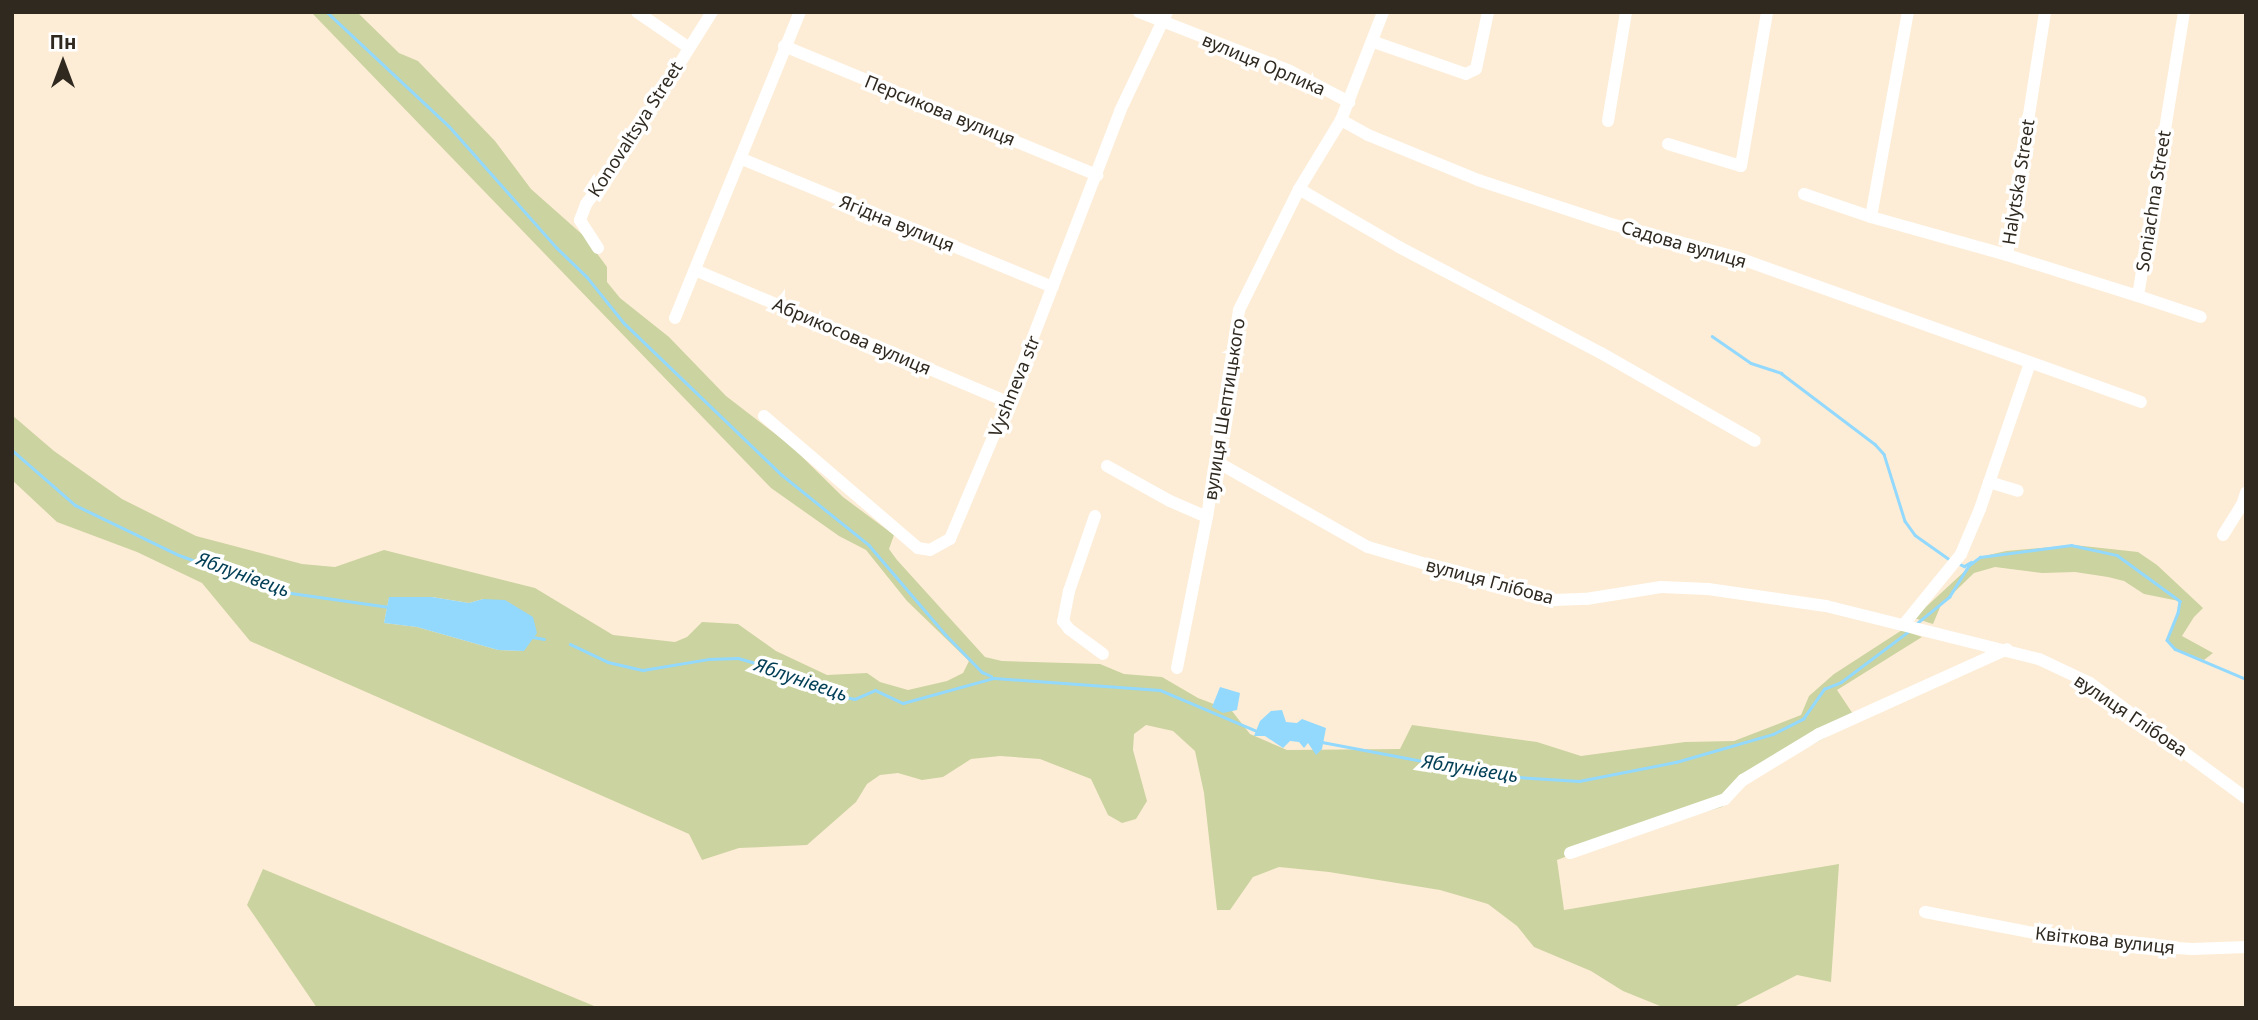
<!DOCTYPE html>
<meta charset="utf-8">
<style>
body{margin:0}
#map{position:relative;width:2258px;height:1020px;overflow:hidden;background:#feedd6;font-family:"Noto Sans",sans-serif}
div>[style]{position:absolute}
.green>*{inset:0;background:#cbd3a0}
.water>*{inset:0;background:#92d9fd}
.stream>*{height:2.5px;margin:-1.25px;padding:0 1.25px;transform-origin:1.25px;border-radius:1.25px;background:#92d9fd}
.minor>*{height:12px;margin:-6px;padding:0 6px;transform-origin:6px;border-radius:6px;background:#fff}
span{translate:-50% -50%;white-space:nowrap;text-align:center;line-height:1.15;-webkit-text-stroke:7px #fff;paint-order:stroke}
.street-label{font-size:18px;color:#2f2920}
.water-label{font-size:19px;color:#003e55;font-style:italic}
.frame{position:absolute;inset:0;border:14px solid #2f2920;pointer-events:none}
.north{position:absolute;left:28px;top:28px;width:70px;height:70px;-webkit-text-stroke:5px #fff;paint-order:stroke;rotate:0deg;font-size:19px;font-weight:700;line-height:28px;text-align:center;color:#2f2920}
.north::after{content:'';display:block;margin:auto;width:24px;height:32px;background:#2f2920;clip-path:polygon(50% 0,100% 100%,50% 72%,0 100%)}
</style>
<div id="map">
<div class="green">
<i style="clip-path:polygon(evenodd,311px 12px,357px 12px,399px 53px,418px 61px,495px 141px,531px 189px,584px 236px,607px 267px,607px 282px,620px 298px,669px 337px,726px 396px,791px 446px,843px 497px,894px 535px,889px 549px,897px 560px,985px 657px,1002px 661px,1100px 664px,1124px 674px,1162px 677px,1198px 698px,1232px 711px,1250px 734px,1287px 750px,1400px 749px,1412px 725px,1537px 742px,1581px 756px,1685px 742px,1734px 741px,1801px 715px,1809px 696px,1834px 674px,1902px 630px,1922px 637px,1837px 690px,1857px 720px,1747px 781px,1722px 807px,1610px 840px,1557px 860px,1564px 910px,1839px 864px,1831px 982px,1797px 975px,1732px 1008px,1665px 1008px,1623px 991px,1591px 971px,1534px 947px,1517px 926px,1488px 904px,1440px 890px,1329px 872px,1279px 867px,1253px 877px,1230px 910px,1217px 910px,1204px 793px,1195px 751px,1173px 731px,1146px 725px,1134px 734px,1133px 750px,1147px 801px,1136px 819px,1122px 823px,1108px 815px,1091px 779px,1040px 759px,1000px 756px,971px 759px,943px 777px,922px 780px,898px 773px,880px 775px,867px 784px,856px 802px,807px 845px,739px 848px,702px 860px,689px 834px,250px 641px,202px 583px,137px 552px,57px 522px,12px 480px,12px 415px,54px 451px,122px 499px,196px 536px,302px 564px,335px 567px,384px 550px,535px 588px,613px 635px,675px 642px,687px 637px,702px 622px,738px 624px,776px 651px,827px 675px,867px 673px,880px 682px,908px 690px,947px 681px,963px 673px,969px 661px,907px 601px,866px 550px,839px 536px,771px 488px,311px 12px,432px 597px,469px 603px,483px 599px,524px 651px,498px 650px,417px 627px,384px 623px,389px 598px,432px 597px)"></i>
<i style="clip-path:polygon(2074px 545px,2138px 552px,2157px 565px,2203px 608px,2194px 617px,2182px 636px,2213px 653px,2204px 660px,2175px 649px,2167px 640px,2178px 613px,2179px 601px,2144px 594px,2124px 581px,2108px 577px,2075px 572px,2042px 573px,1995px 567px,1974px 573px,1941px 605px,1933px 624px,1914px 618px,1980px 557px,2006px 551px)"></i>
<i style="clip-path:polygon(263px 869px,599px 1008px,317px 1008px,247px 905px)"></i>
</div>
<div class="water">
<i style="clip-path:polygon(389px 597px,432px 597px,469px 603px,483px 599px,505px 600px,533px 617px,537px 633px,524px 651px,498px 650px,417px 627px,384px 623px)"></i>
<i style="clip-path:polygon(1220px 687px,1240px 693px,1237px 710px,1223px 713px,1212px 707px)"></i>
<i style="clip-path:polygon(1282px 710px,1286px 722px,1297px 723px,1302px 719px,1326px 728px,1322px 749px,1316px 755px,1308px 743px,1304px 748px,1299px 742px,1290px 741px,1283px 748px,1265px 736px,1254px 736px,1260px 721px,1271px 711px)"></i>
</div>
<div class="stream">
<i style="left:327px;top:12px;width:167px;rotate:43.1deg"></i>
<i style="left:449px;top:126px;width:162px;rotate:48.5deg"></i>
<i style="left:556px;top:247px;width:43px;rotate:44.1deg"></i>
<i style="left:587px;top:277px;width:59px;rotate:51.2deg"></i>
<i style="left:624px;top:323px;width:219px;rotate:43.9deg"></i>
<i style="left:782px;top:475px;width:112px;rotate:38.8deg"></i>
<i style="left:869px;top:545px;width:118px;rotate:49.5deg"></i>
<i style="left:946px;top:635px;width:52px;rotate:45.8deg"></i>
<i style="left:982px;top:672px;width:10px;rotate:24deg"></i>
<i style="left:1712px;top:336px;width:47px;rotate:34.7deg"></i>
<i style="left:1751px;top:363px;width:32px;rotate:18deg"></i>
<i style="left:1781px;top:373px;width:118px;rotate:37.1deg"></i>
<i style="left:1875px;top:444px;width:13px;rotate:48deg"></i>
<i style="left:1884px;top:454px;width:70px;rotate:72.6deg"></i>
<i style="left:1905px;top:521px;width:17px;rotate:54deg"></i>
<i style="left:1915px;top:535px;width:42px;rotate:35.2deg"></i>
<i style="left:12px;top:450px;width:84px;rotate:41.1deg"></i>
<i style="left:75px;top:505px;width:115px;rotate:25.7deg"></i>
<i style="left:179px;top:555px;width:104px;rotate:20.2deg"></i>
<i style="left:277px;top:591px;width:113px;rotate:8.1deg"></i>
<i style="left:1958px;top:563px;width:7px;rotate:27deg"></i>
<i style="left:1964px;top:566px;width:8px;rotate:-30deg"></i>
<i style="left:1916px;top:624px;width:43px;rotate:-39.3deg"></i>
<i style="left:1949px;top:597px;width:36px;rotate:-58deg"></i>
<i style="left:1968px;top:566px;width:15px;rotate:-37deg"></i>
<i style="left:1980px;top:557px;width:92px;rotate:-7.5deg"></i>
<i style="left:2071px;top:545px;width:47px;rotate:12.3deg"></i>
<i style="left:2117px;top:555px;width:78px;rotate:36.1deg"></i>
<i style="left:2180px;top:601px;width:12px;rotate:99deg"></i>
<i style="left:2178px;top:613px;width:29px;rotate:112deg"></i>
<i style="left:2167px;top:640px;width:12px;rotate:48deg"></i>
<i style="left:2175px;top:649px;width:77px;rotate:22.9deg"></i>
<i style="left:533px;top:637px;width:11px;rotate:10deg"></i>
<i style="left:570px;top:644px;width:42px;rotate:25.3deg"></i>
<i style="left:608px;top:662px;width:36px;rotate:13deg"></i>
<i style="left:643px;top:670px;width:67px;rotate:-9.5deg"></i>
<i style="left:709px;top:659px;width:29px;rotate:-2deg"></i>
<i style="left:738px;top:658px;width:29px;rotate:16deg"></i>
<i style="left:766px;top:666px;width:80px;rotate:22.1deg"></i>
<i style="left:840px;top:696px;width:15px;rotate:11deg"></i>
<i style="left:855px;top:699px;width:22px;rotate:-24deg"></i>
<i style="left:875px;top:690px;width:31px;rotate:25deg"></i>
<i style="left:903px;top:703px;width:94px;rotate:-15.4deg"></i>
<i style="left:994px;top:678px;width:166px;rotate:4.1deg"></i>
<i style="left:1160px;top:690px;width:105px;rotate:22.9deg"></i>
<i style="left:1322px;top:742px;width:183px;rotate:10.7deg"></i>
<i style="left:1502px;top:776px;width:77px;rotate:3.7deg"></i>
<i style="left:1579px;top:781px;width:99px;rotate:-11.1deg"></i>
<i style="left:1676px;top:762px;width:101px;rotate:-16.1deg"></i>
<i style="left:1773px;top:734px;width:34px;rotate:-27deg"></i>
<i style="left:1803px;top:719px;width:37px;rotate:-55deg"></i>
<i style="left:1824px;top:689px;width:18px;rotate:-22deg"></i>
<i style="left:1841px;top:682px;width:85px;rotate:-36.9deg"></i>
</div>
<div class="minor">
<i style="left:637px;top:12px;width:62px;rotate:34.5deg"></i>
<i style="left:1139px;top:12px;width:162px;rotate:21.3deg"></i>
<i style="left:1290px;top:71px;width:67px;rotate:27.7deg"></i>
<i style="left:1374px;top:42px;width:97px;rotate:19.2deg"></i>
<i style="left:1466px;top:74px;width:11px;rotate:-27deg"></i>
<i style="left:1476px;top:69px;width:58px;rotate:-78.1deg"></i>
<i style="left:784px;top:46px;width:339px;rotate:22.4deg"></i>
<i style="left:1341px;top:120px;width:31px;rotate:29deg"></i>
<i style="left:1368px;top:135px;width:119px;rotate:22.2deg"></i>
<i style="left:1478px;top:180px;width:140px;rotate:18.3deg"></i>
<i style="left:1611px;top:224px;width:129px;rotate:14.8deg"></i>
<i style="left:1736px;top:257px;width:430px;rotate:19.7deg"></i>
<i style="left:1608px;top:121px;width:110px;rotate:-80.6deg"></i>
<i style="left:1668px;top:144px;width:76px;rotate:16.8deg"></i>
<i style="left:1741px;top:166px;width:156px;rotate:-80.4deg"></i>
<i style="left:742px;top:159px;width:336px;rotate:22.4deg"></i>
<i style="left:1299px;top:189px;width:116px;rotate:30.1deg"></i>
<i style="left:1399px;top:247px;width:228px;rotate:27.7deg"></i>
<i style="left:1601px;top:353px;width:177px;rotate:29.7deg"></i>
<i style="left:1804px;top:194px;width:71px;rotate:18.9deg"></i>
<i style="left:1871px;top:217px;width:141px;rotate:15.6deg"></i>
<i style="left:2007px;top:255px;width:246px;rotate:-81.1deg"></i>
<i style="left:1871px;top:217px;width:208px;rotate:-79.8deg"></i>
<i style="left:598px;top:248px;width:33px;rotate:-123deg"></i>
<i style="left:580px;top:220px;width:17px;rotate:-69deg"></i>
<i style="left:586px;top:204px;width:49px;rotate:-52.4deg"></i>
<i style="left:616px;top:165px;width:181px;rotate:-57.9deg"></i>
<i style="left:2007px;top:255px;width:137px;rotate:17.4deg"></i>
<i style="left:2138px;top:296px;width:288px;rotate:-80.8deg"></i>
<i style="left:695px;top:270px;width:340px;rotate:22.9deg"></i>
<i style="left:2138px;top:296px;width:66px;rotate:18.4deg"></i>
<i style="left:675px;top:318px;width:331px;rotate:-67.8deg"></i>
<i style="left:764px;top:416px;width:203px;rotate:40.6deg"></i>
<i style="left:918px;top:548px;width:12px;rotate:9deg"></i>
<i style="left:930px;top:550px;width:23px;rotate:-29deg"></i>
<i style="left:950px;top:539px;width:149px;rotate:-67.1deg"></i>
<i style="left:1008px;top:402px;width:312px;rotate:-68.9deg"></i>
<i style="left:1120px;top:111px;width:110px;rotate:-64.6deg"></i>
<i style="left:1217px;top:462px;width:173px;rotate:29.4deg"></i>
<i style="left:1368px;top:547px;width:170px;rotate:16.4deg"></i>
<i style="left:1531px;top:595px;width:23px;rotate:13deg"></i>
<i style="left:1553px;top:600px;width:33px;rotate:-2deg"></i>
<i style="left:1586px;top:599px;width:76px;rotate:-9.1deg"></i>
<i style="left:1661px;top:587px;width:47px;rotate:2.4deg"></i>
<i style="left:1708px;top:589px;width:119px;rotate:8.2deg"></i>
<i style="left:1826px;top:606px;width:219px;rotate:14deg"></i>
<i style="left:2039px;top:659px;width:56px;rotate:25.2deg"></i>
<i style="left:2090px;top:683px;width:194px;rotate:36.4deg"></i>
<i style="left:1107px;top:466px;width:72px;rotate:29.1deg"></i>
<i style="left:1170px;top:501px;width:40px;rotate:23.4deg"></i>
<i style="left:1989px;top:482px;width:30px;rotate:17deg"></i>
<i style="left:1095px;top:516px;width:79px;rotate:109.1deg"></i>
<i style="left:1069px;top:591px;width:31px;rotate:101deg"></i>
<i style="left:1063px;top:621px;width:10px;rotate:53deg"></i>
<i style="left:1069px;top:629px;width:42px;rotate:36.3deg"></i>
<i style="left:2223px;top:535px;width:36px;rotate:-58deg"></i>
<i style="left:2242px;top:505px;width:13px;rotate:-72deg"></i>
<i style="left:1905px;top:623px;width:89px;rotate:-50.9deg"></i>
<i style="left:1961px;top:554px;width:49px;rotate:-67.1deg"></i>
<i style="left:1980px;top:509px;width:154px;rotate:-71.1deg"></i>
<i style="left:1177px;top:668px;width:154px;rotate:-78.8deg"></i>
<i style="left:1207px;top:517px;width:209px;rotate:-81.2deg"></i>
<i style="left:1239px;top:310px;width:135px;rotate:-63.6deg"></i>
<i style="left:1299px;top:189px;width:81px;rotate:-58.7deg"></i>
<i style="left:1341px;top:120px;width:116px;rotate:-68.7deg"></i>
<i style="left:1570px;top:853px;width:164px;rotate:-19.2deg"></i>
<i style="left:1725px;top:799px;width:26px;rotate:-47deg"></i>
<i style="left:1743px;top:780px;width:89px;rotate:-31.2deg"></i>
<i style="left:1819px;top:734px;width:206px;rotate:-24.3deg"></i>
<i style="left:1925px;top:912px;width:153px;rotate:10.9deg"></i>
<i style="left:2075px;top:941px;width:117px;rotate:3.9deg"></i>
<i style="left:2192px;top:949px;width:54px;rotate:-2.1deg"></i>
</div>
<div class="street-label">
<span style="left:1264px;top:64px;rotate:23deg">вулиця Орлика</span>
<span style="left:940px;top:110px;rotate:22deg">Персикова вулиця</span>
<span style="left:635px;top:129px;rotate:-57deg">Konovaltsya Street</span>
<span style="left:2018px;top:182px;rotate:-81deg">Halytska Street</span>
<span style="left:2153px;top:201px;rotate:-81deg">Soniachna Street</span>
<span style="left:897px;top:223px;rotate:22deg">Ягідна вулиця</span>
<span style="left:1684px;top:244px;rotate:16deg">Садова вулиця</span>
<span style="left:852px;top:336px;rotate:23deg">Абрикосова вулиця</span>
<span style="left:1014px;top:386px;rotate:-68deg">Vyshneva str</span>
<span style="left:1224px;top:409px;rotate:-81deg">вулиця Шептицького</span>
<span style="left:1490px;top:581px;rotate:15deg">вулиця Глібова</span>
<span style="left:2131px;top:715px;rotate:34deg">вулиця Глібова</span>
<span style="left:2105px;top:940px;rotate:6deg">Квіткова вулиця</span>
</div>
<div class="water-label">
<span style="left:243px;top:575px;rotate:20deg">Яблунівець</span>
<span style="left:801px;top:680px;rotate:19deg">Яблунівець</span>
<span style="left:1470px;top:769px;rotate:9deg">Яблунівець</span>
</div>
<div class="frame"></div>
<div class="north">Пн</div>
</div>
